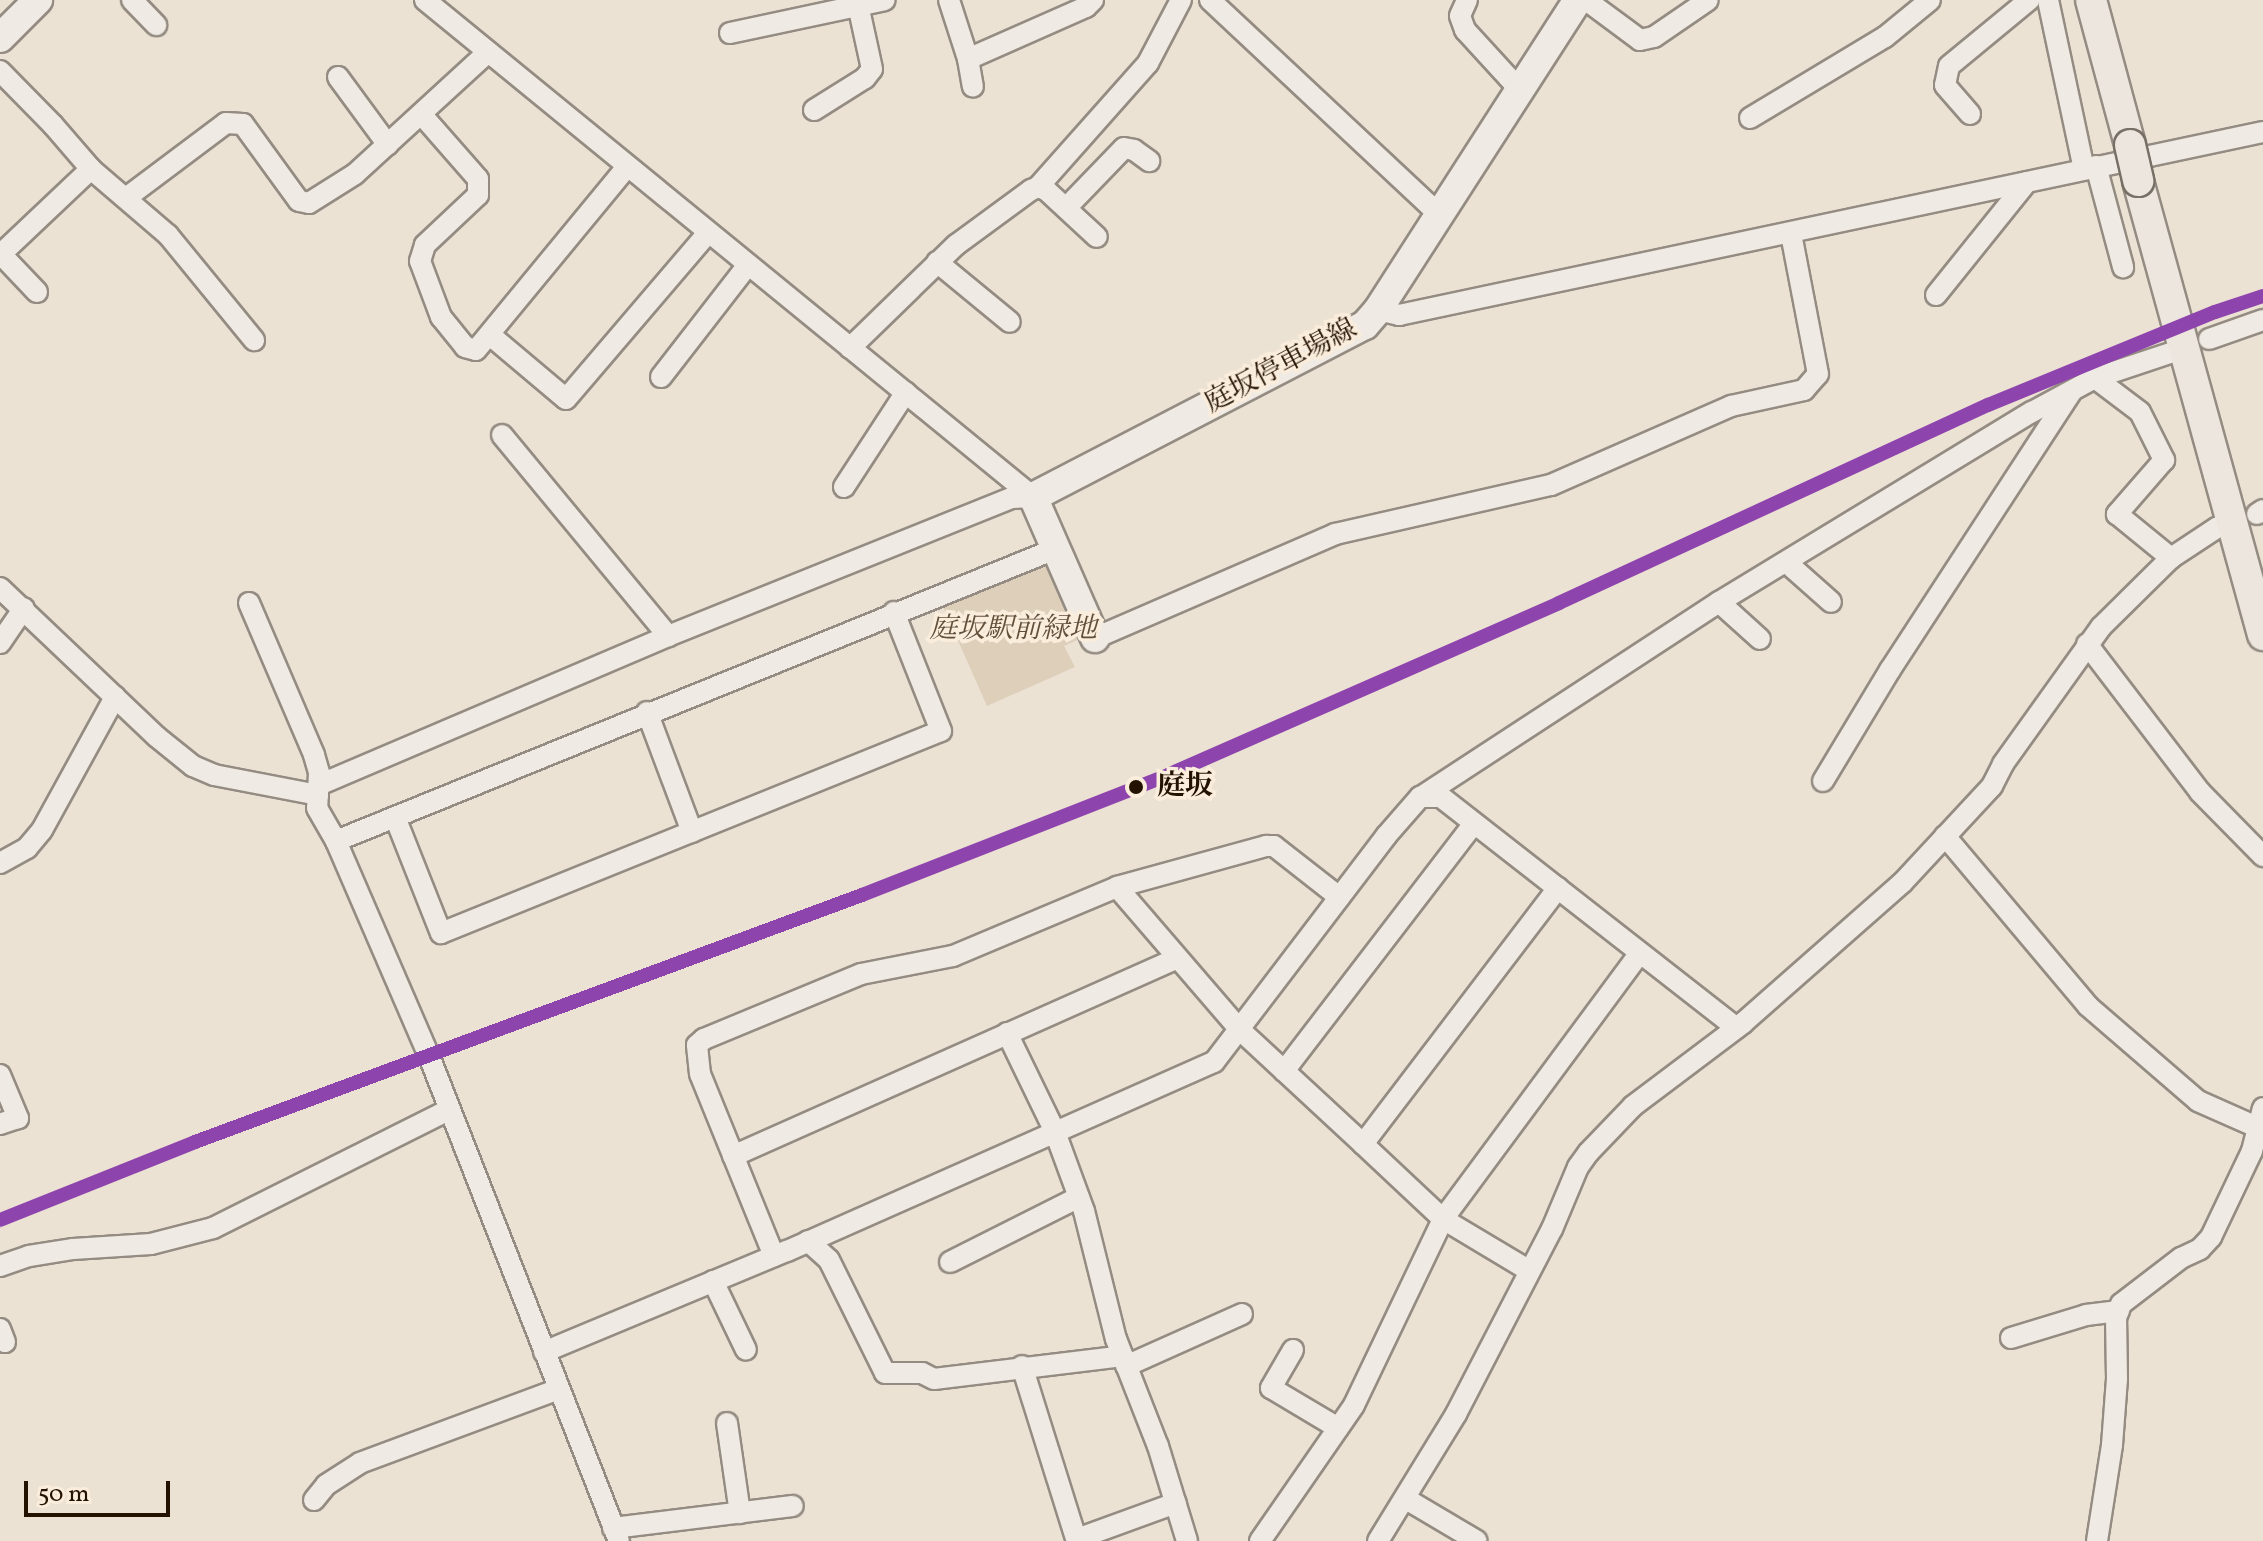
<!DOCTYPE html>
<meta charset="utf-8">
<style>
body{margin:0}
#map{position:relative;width:2263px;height:1541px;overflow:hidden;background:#ece2d4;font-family:Vollkorn,"Noto Serif JP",serif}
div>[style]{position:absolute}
.green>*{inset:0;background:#decfbb}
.roads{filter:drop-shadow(2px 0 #948c82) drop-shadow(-2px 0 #948c82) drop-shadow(0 2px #948c82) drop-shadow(0 -2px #948c82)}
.street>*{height:20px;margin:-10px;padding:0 10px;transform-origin:10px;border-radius:10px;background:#efeae3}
.secondary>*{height:28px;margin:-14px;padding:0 14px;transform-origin:14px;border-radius:14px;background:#efeae3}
.primary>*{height:30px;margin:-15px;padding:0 15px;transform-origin:15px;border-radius:15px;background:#ede6de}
.bridges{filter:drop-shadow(2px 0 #777066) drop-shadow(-2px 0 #777066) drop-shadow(0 2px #777066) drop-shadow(0 -2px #777066)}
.primary-bridge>*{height:30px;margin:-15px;padding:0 15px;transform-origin:15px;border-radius:15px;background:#ede6de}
.rail-1>*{height:14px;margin:-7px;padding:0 7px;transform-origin:7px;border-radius:7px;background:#8e44ad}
.dots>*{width:22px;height:22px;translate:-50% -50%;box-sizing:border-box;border:4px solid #faeddc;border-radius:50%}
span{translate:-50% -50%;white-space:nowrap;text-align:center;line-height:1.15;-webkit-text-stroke:7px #faeddc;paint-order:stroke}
.street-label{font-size:28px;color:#241200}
.park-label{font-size:28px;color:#614f3a;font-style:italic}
.stop-label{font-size:28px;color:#241200;font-weight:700}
.left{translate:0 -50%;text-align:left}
.scale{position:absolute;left:24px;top:1481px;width:146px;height:36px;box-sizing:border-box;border:4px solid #241200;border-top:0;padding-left:10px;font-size:24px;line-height:28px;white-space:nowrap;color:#241200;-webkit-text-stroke:6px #faeddc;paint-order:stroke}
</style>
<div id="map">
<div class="green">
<i style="clip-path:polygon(1052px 555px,1089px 635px,1064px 646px,1075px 667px,987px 706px,940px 600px)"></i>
</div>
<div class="roads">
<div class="street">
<i style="left:132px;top:0;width:35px;rotate:46deg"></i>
<i style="left:425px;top:0;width:785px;rotate:39.26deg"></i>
<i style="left:949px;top:0;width:62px;rotate:72.1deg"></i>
<i style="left:968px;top:59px;width:28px;rotate:80deg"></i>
<i style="left:1210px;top:0;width:313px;rotate:43.1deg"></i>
<i style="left:1467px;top:0;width:17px;rotate:114deg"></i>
<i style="left:1460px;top:16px;width:15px;rotate:70deg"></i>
<i style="left:1465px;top:30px;width:81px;rotate:47.5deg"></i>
<i style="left:1586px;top:0;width:67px;rotate:36.5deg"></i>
<i style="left:1640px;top:40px;width:14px;rotate:-12deg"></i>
<i style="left:1654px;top:37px;width:65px;rotate:-34.4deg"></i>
<i style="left:2048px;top:0;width:173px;rotate:78deg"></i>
<i style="left:730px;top:33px;width:158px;rotate:-12deg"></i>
<i style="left:968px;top:59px;width:129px;rotate:-23.8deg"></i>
<i style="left:1086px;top:7px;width:10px;rotate:-45deg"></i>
<i style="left:0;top:71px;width:76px;rotate:45.5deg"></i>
<i style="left:53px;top:125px;width:58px;rotate:49.2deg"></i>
<i style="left:91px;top:169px;width:101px;rotate:40.6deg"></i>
<i style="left:168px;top:235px;width:136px;rotate:50.7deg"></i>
<i style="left:338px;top:77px;width:84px;rotate:53.7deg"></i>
<i style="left:814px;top:110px;width:60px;rotate:-32.1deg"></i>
<i style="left:865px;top:78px;width:11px;rotate:-52deg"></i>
<i style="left:872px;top:69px;width:71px;rotate:-102.3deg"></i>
<i style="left:1970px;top:114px;width:38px;rotate:-131deg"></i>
<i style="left:1945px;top:85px;width:19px;rotate:-78deg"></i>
<i style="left:1949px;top:66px;width:104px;rotate:-39.5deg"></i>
<i style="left:422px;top:115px;width:85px;rotate:48.8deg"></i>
<i style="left:478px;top:179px;width:16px;rotate:90deg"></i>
<i style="left:478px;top:195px;width:73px;rotate:136.7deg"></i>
<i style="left:425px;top:245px;width:17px;rotate:107deg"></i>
<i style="left:420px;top:261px;width:60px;rotate:69.4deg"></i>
<i style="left:441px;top:317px;width:38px;rotate:51deg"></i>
<i style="left:465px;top:347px;width:11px;rotate:15deg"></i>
<i style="left:476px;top:350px;width:237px;rotate:-50.5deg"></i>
<i style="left:1750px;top:118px;width:157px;rotate:-31deg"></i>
<i style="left:1885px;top:37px;width:58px;rotate:-39.4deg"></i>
<i style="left:2096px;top:166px;width:105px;rotate:75deg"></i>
<i style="left:1038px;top:187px;width:166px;rotate:-48.4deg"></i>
<i style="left:1148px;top:63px;width:71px;rotate:-62.4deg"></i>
<i style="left:126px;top:198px;width:125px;rotate:-36.9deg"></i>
<i style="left:226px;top:123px;width:17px;rotate:3deg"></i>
<i style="left:243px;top:124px;width:95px;rotate:54deg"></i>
<i style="left:299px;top:201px;width:10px;rotate:11deg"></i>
<i style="left:309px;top:203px;width:54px;rotate:-32.2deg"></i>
<i style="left:355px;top:174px;width:180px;rotate:-42.5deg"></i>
<i style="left:1066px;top:208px;width:83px;rotate:-46deg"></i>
<i style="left:1124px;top:148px;width:10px;rotate:11deg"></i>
<i style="left:1134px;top:150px;width:19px;rotate:36deg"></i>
<i style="left:937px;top:262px;width:94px;rotate:39.4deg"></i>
<i style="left:37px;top:292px;width:52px;rotate:-133.5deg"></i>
<i style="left:1px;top:254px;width:124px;rotate:-43.4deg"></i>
<i style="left:1936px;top:295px;width:145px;rotate:-51.2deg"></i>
<i style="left:1378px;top:310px;width:22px;rotate:13deg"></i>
<i style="left:1399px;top:315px;width:883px;rotate:-11.96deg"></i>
<i style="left:490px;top:335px;width:99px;rotate:40.1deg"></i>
<i style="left:566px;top:399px;width:217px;rotate:-49.5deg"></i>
<i style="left:2209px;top:339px;width:57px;rotate:-19.4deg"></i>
<i style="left:850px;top:348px;width:148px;rotate:-44.2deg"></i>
<i style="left:956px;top:245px;width:93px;rotate:-36.3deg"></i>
<i style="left:1031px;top:190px;width:8px;rotate:-23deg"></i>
<i style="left:1038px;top:187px;width:9px;rotate:21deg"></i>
<i style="left:1046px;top:190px;width:69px;rotate:42.7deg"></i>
<i style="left:661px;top:377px;width:140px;rotate:-52.2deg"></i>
<i style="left:2095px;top:378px;width:56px;rotate:37.1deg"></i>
<i style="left:2140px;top:412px;width:54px;rotate:63.4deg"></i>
<i style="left:2164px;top:460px;width:72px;rotate:131deg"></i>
<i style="left:2117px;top:514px;width:70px;rotate:39.2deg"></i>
<i style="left:502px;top:435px;width:261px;rotate:50.4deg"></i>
<i style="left:844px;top:487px;width:113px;rotate:-56.9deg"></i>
<i style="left:2257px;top:514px;width:7px;rotate:-34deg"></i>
<i style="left:1786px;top:562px;width:60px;rotate:41.6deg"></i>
<i style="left:0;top:588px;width:216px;rotate:43.5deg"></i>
<i style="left:157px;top:737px;width:46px;rotate:38.9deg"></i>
<i style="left:193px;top:766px;width:23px;rotate:23deg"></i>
<i style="left:214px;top:775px;width:106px;rotate:10.9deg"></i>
<i style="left:1719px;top:602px;width:55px;rotate:42.1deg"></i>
<i style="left:249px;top:603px;width:165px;rotate:66.8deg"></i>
<i style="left:314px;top:755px;width:19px;rotate:74deg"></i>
<i style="left:319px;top:773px;width:35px;rotate:93deg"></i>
<i style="left:317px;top:808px;width:38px;rotate:60deg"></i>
<i style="left:1095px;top:638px;width:262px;rotate:-23.4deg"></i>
<i style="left:1335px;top:534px;width:221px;rotate:-12.8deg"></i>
<i style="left:1551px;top:485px;width:197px;rotate:-23.7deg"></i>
<i style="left:1731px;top:406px;width:75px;rotate:-12.4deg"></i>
<i style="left:1804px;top:390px;width:21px;rotate:-49deg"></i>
<i style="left:1818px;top:374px;width:143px;rotate:-100.9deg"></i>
<i style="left:0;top:643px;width:42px;rotate:-55.6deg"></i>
<i style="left:2087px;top:644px;width:186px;rotate:52.6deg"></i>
<i style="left:2200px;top:792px;width:90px;rotate:45.5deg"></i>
<i style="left:647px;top:712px;width:128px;rotate:69.4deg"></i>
<i style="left:1823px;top:781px;width:130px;rotate:-58.9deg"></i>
<i style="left:1890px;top:670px;width:332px;rotate:-56.9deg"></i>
<i style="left:319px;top:785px;width:379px;rotate:-23.1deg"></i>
<i style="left:668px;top:636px;width:371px;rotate:-21.9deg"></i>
<i style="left:1012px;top:498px;width:21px;rotate:-3deg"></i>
<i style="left:1421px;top:797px;width:356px;rotate:-33.2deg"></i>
<i style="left:1719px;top:602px;width:366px;rotate:-31.3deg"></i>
<i style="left:2032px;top:412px;width:72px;rotate:-28.4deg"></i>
<i style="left:2095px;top:378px;width:82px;rotate:-18.4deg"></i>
<i style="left:395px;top:817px;width:125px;rotate:68.4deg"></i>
<i style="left:441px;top:933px;width:539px;rotate:-22deg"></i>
<i style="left:941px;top:731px;width:128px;rotate:-111.6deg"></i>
<i style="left:1945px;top:836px;width:222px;rotate:49.9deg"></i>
<i style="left:2088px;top:1006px;width:145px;rotate:40.8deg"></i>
<i style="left:2198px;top:1101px;width:67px;rotate:23.9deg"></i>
<i style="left:0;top:863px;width:31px;rotate:-29deg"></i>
<i style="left:27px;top:848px;width:23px;rotate:-50deg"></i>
<i style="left:42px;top:830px;width:152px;rotate:-61.2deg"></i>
<i style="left:1117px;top:887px;width:187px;rotate:49.3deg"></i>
<i style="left:1239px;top:1029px;width:169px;rotate:42.8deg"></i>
<i style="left:1363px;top:1144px;width:110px;rotate:43.2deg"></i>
<i style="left:1443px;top:1219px;width:101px;rotate:30.9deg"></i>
<i style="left:1007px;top:1033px;width:110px;rotate:64.1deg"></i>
<i style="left:1055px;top:1132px;width:84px;rotate:69.8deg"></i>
<i style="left:1084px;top:1211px;width:132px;rotate:76deg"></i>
<i style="left:1116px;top:1339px;width:115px;rotate:68.6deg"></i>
<i style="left:1158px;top:1446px;width:99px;rotate:73deg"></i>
<i style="left:1284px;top:1071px;width:312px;rotate:-52.5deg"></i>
<i style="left:0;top:1075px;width:47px;rotate:67.3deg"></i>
<i style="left:18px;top:1118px;width:19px;rotate:162deg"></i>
<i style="left:1363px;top:1144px;width:322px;rotate:-52.7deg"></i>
<i style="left:733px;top:1156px;width:486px;rotate:-24deg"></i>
<i style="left:808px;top:1241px;width:28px;rotate:42deg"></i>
<i style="left:829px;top:1260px;width:126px;rotate:63.6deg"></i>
<i style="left:885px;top:1373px;width:37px"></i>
<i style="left:922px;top:1373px;width:13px;rotate:27deg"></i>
<i style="left:934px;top:1379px;width:190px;rotate:-6.9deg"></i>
<i style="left:774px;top:1256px;width:196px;rotate:-112.1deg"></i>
<i style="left:700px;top:1074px;width:29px;rotate:-96deg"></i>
<i style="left:697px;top:1045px;width:9px;rotate:-41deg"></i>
<i style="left:704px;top:1039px;width:170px;rotate:-22.5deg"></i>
<i style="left:861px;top:974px;width:94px;rotate:-11.1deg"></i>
<i style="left:953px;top:956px;width:178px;rotate:-22.8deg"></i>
<i style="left:1117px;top:887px;width:155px;rotate:-15.4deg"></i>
<i style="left:1266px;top:846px;width:8px"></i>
<i style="left:1274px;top:846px;width:83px;rotate:38.1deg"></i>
<i style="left:950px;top:1262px;width:144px;rotate:-26.7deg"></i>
<i style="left:0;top:1266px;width:31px;rotate:-19deg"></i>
<i style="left:29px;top:1256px;width:45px;rotate:-9deg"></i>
<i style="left:73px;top:1249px;width:78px;rotate:-3.7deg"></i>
<i style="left:151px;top:1244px;width:64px;rotate:-14.5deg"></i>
<i style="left:213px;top:1228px;width:264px;rotate:-26.6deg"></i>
<i style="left:713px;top:1281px;width:76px;rotate:64.4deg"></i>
<i style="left:0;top:1329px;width:14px;rotate:69deg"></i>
<i style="left:2011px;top:1338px;width:78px;rotate:-17deg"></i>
<i style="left:2086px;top:1315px;width:33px;rotate:-7deg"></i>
<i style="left:1293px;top:1350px;width:44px;rotate:120.1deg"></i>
<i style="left:1271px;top:1388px;width:78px;rotate:30.8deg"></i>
<i style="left:544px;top:1352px;width:263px;rotate:-22.6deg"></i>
<i style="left:787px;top:1251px;width:467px;rotate:-23.9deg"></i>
<i style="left:1214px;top:1062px;width:284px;rotate:-52.7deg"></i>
<i style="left:1386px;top:836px;width:52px;rotate:-48.9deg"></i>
<i style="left:1420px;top:797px;width:21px"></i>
<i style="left:1441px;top:797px;width:375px;rotate:38deg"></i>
<i style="left:1022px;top:1366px;width:183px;rotate:72.6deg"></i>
<i style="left:1126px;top:1366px;width:127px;rotate:-24.1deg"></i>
<i style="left:727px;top:1423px;width:91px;rotate:81.8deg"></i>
<i style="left:1406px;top:1499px;width:82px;rotate:30.6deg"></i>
<i style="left:314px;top:1500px;width:19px;rotate:-51deg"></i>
<i style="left:326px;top:1485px;width:40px;rotate:-32.9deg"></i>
<i style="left:360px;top:1463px;width:212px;rotate:-20.4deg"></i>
<i style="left:613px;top:1528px;width:181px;rotate:-7deg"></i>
<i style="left:1077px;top:1539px;width:105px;rotate:-20deg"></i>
<i style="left:619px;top:1541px;width:521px;rotate:-111.39deg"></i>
<i style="left:429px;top:1056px;width:234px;rotate:-113.4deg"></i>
<i style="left:336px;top:841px;width:776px;rotate:-22.1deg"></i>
<i style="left:1260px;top:1541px;width:165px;rotate:-55.3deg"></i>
<i style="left:1354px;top:1405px;width:206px;rotate:-64.4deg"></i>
<i style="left:1443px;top:1219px;width:331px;rotate:-53.5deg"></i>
<i style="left:1378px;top:1541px;width:149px;rotate:-58.4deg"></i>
<i style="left:1456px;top:1414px;width:208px;rotate:-62.6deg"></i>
<i style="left:1552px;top:1229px;width:67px;rotate:-67.2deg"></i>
<i style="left:1578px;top:1167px;width:17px;rotate:-54deg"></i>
<i style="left:1588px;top:1153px;width:65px;rotate:-46.2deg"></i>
<i style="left:1633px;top:1106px;width:138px;rotate:-37deg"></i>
<i style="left:1743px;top:1023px;width:212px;rotate:-41.4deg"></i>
<i style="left:1902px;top:883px;width:132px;rotate:-47.1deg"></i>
<i style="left:1992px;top:786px;width:25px;rotate:-63deg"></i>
<i style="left:2003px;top:764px;width:168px;rotate:-54.4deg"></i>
<i style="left:2101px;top:627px;width:98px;rotate:-44.6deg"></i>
<i style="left:2171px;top:558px;width:56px;rotate:-33.4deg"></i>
<i style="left:2097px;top:1541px;width:97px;rotate:-81.1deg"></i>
<i style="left:2112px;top:1445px;width:66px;rotate:-85.7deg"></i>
<i style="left:2117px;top:1379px;width:61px;rotate:-90.9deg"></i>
<i style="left:2116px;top:1318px;width:15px;rotate:-70deg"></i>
<i style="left:2121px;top:1304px;width:76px;rotate:-37.5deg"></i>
<i style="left:2181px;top:1258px;width:21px;rotate:-25deg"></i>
<i style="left:2200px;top:1249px;width:16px;rotate:-47deg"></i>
<i style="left:2211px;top:1237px;width:95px;rotate:-64.5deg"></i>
<i style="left:2252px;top:1151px;width:44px;rotate:-75.7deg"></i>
</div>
<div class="secondary">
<i style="left:0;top:38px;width:54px;rotate:-45deg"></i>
<i style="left:1095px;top:638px;width:154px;rotate:-113.7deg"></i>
<i style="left:1033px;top:497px;width:374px;rotate:-27.4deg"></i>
<i style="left:1365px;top:325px;width:20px;rotate:-49deg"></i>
<i style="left:1378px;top:310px;width:369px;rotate:-57.2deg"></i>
</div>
<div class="primary">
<i style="left:2091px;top:0;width:150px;rotate:74.9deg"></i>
<i style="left:2138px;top:181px;width:471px;rotate:74.6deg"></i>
</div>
</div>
<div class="bridges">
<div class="primary-bridge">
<i style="left:2130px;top:145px;width:37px;rotate:77deg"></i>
</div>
</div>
<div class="rail-1">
<i style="left:0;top:1220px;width:210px;rotate:-21.8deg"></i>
<i style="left:195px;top:1142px;width:711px;rotate:-20.32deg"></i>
<i style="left:862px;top:895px;width:331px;rotate:-21.4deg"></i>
<i style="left:1170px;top:774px;width:425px;rotate:-23.7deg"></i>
<i style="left:1559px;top:603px;width:472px;rotate:-24.8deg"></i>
<i style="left:1988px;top:405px;width:245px;rotate:-22.3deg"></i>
<i style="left:2215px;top:312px;width:51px;rotate:-18.4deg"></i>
</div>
<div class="dots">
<i style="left:1136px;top:787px;background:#241200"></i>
</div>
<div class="street-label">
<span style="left:1281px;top:367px;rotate:-28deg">庭坂停車場線</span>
</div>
<div class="park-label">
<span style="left:1013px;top:630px">庭坂駅前緑地</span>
</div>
<div class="stop-label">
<span class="left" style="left:1157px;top:787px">庭坂</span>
</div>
<div class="scale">50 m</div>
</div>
